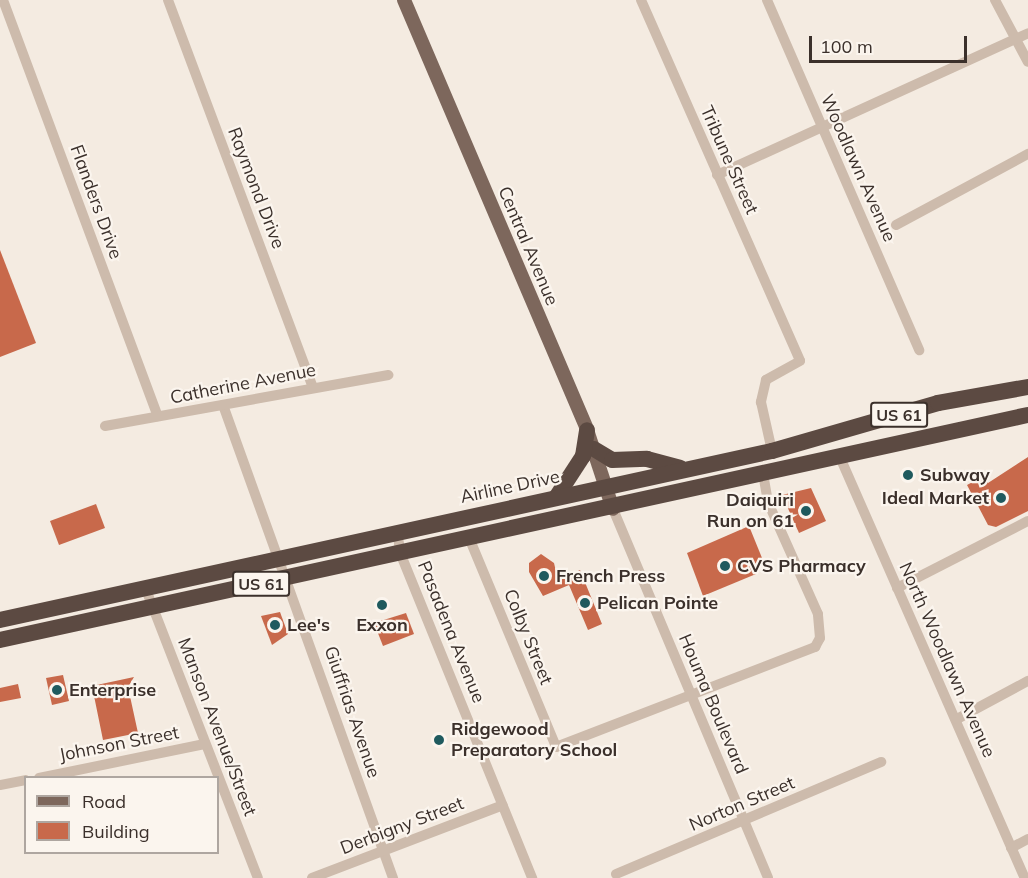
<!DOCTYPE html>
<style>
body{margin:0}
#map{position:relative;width:1028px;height:878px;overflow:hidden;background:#f4ebe1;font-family:Mulish,sans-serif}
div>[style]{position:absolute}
.building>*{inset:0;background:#c8694b}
.minor>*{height:10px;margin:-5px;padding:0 5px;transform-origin:5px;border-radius:5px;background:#cdbbac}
.major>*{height:14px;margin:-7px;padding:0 7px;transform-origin:7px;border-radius:7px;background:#7d675c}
.highway>*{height:16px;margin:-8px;padding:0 8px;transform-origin:8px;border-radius:8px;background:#5c4a42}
.dots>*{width:16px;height:16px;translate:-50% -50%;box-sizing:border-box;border:3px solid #fbf5ee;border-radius:50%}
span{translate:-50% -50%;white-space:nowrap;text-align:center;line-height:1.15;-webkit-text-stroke:4.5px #fbf5ee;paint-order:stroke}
.shield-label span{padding:2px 4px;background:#fbf5ee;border:2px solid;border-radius:4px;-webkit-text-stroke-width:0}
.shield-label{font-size:16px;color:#3b302b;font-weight:700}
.street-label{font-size:18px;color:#3b302b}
.poi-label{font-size:18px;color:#3b302b;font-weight:700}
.left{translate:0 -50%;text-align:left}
.right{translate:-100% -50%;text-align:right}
.legend{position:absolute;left:24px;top:776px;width:195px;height:78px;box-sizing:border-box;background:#fbf5ee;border:2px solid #aea6a0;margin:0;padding:8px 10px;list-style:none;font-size:18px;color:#3b302b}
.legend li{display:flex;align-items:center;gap:12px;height:30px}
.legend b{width:30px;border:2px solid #aea6a0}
.scale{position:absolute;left:809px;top:36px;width:158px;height:27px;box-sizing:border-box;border:3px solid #3b302b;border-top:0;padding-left:8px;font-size:18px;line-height:21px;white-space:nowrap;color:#3b302b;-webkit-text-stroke:4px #fbf5ee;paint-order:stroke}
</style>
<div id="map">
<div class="building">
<i style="clip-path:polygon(0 250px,36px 343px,0 357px)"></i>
<i style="clip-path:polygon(1028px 457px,1028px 511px,996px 527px,988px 525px,967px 485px,984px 476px,988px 483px)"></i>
<i style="clip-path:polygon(811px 488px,826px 521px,799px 533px,782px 495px)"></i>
<i style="clip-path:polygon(96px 504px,105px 528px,59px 545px,50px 521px)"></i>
<i style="clip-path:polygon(749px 526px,762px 558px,756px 574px,703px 596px,687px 553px)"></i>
<i style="clip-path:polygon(541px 554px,554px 563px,558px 580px,580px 570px,602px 624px,588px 630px,569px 585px,543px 596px,529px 572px,529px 563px)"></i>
<i style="clip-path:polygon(280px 612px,288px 634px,272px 645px,261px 616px)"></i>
<i style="clip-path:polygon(406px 613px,414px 634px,383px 646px,374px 623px)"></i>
<i style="clip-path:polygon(63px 675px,69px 701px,52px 705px,46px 678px)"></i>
<i style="clip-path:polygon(134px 677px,128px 687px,138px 733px,103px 740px,92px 686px)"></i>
<i style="clip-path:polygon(18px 684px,21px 698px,0 702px,0 688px)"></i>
</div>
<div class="minor">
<i style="left:3px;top:0;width:444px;rotate:69.6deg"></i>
<i style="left:168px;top:0;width:413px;rotate:69.5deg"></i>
<i style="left:641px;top:0;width:394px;rotate:66.2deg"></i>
<i style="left:800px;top:361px;width:39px;rotate:151deg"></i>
<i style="left:766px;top:380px;width:23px;rotate:103deg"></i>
<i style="left:761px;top:402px;width:50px;rotate:77.3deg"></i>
<i style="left:767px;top:0;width:382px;rotate:66.5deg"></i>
<i style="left:995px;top:0;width:70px;rotate:62deg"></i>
<i style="left:717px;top:175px;width:342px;rotate:-24.5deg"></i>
<i style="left:896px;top:225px;width:150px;rotate:-28.3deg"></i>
<i style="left:223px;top:405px;width:503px;rotate:70.23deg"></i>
<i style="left:105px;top:426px;width:288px;rotate:-10.2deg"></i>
<i style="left:839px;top:455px;width:462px;rotate:66.3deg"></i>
<i style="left:613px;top:509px;width:400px;rotate:67.2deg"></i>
<i style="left:397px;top:531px;width:24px;rotate:81deg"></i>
<i style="left:401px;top:555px;width:349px;rotate:67.9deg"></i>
<i style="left:470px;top:540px;width:224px;rotate:67.4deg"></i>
<i style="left:556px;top:747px;width:278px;rotate:-21.1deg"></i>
<i style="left:815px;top:647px;width:10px;rotate:-61deg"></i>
<i style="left:820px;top:638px;width:24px;rotate:-95deg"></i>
<i style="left:818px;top:614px;width:123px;rotate:-114.1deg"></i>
<i style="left:768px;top:502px;width:27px;rotate:-100deg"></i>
<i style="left:145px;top:587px;width:312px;rotate:68.8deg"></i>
<i style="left:897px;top:588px;width:147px;rotate:-27.1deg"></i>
<i style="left:957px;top:719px;width:81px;rotate:-28.2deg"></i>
<i style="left:39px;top:778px;width:169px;rotate:-11.6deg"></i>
<i style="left:0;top:785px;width:26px;rotate:-11deg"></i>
<i style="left:1011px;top:848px;width:19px;rotate:-28deg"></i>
<i style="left:616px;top:874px;width:288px;rotate:-22.9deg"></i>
<i style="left:312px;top:878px;width:204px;rotate:-20.9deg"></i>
</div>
<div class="major">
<i style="left:404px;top:0;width:467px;rotate:66.9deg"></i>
<i style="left:587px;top:430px;width:83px;rotate:71.8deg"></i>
</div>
<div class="highway">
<i style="left:594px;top:449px;width:21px;rotate:31deg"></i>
<i style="left:612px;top:460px;width:35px;rotate:-2deg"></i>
<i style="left:647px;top:459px;width:34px;rotate:15deg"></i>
<i style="left:557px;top:496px;width:48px;rotate:-57deg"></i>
<i style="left:583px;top:456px;width:26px;rotate:-81deg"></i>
<i style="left:0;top:620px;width:790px;rotate:-12.35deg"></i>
<i style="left:772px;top:451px;width:173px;rotate:-16.1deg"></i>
<i style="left:938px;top:403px;width:91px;rotate:-10.1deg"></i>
<i style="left:0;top:640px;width:1052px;rotate:-12.35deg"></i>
</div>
<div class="dots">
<i style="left:908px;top:475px;background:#1f5a5e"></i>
<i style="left:1001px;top:498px;background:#1f5a5e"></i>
<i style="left:806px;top:511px;background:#1f5a5e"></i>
<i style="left:725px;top:566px;background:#1f5a5e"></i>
<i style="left:544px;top:576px;background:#1f5a5e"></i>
<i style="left:585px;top:603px;background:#1f5a5e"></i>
<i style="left:382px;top:605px;background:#1f5a5e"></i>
<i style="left:275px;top:625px;background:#1f5a5e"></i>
<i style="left:57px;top:690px;background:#1f5a5e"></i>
<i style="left:439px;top:740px;background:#1f5a5e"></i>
</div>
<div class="shield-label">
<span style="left:899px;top:415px">US 61</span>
<span style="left:261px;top:584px">US 61</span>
</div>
<div class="street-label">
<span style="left:729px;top:160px;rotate:66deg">Tribune Street</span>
<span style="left:858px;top:168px;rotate:66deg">Woodlawn Avenue</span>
<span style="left:256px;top:188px;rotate:69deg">Raymond Drive</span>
<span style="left:96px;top:202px;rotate:70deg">Flanders Drive</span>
<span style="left:528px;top:246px;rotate:67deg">Central Avenue</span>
<span style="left:243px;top:384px;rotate:-11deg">Catherine Avenue</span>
<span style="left:510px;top:487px;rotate:-12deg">Airline Drive</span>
<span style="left:451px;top:632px;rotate:68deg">Pasadena Avenue</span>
<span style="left:528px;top:637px;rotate:68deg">Colby Street</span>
<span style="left:947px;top:660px;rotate:66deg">North Woodlawn Avenue</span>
<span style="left:713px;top:704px;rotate:67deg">Houma Boulevard</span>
<span style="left:352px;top:712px;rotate:71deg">Giuffrias Avenue</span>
<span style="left:217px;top:727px;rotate:69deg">Manson Avenue/Street</span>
<span style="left:119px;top:744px;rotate:-11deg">Johnson Street</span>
<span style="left:742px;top:804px;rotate:-23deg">Norton Street</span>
<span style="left:402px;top:826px;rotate:-21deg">Derbigny Street</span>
</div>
<div class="poi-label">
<span class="left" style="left:920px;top:475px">Subway</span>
<span class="right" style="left:989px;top:498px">Ideal Market</span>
<span class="right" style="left:794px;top:511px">Daiquiri<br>Run on 61</span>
<span class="left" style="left:737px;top:566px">CVS Pharmacy</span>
<span class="left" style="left:556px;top:576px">French Press</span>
<span class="left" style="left:597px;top:603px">Pelican Pointe</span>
<span class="left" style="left:287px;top:625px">Lee's</span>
<span style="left:382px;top:625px">Exxon</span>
<span class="left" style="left:69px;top:690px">Enterprise</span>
<span class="left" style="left:451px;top:740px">Ridgewood<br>Preparatory School</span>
</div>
<ul class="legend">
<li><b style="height:8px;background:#7d675c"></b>Road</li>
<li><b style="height:16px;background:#c8694b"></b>Building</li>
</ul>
<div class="scale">100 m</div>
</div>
